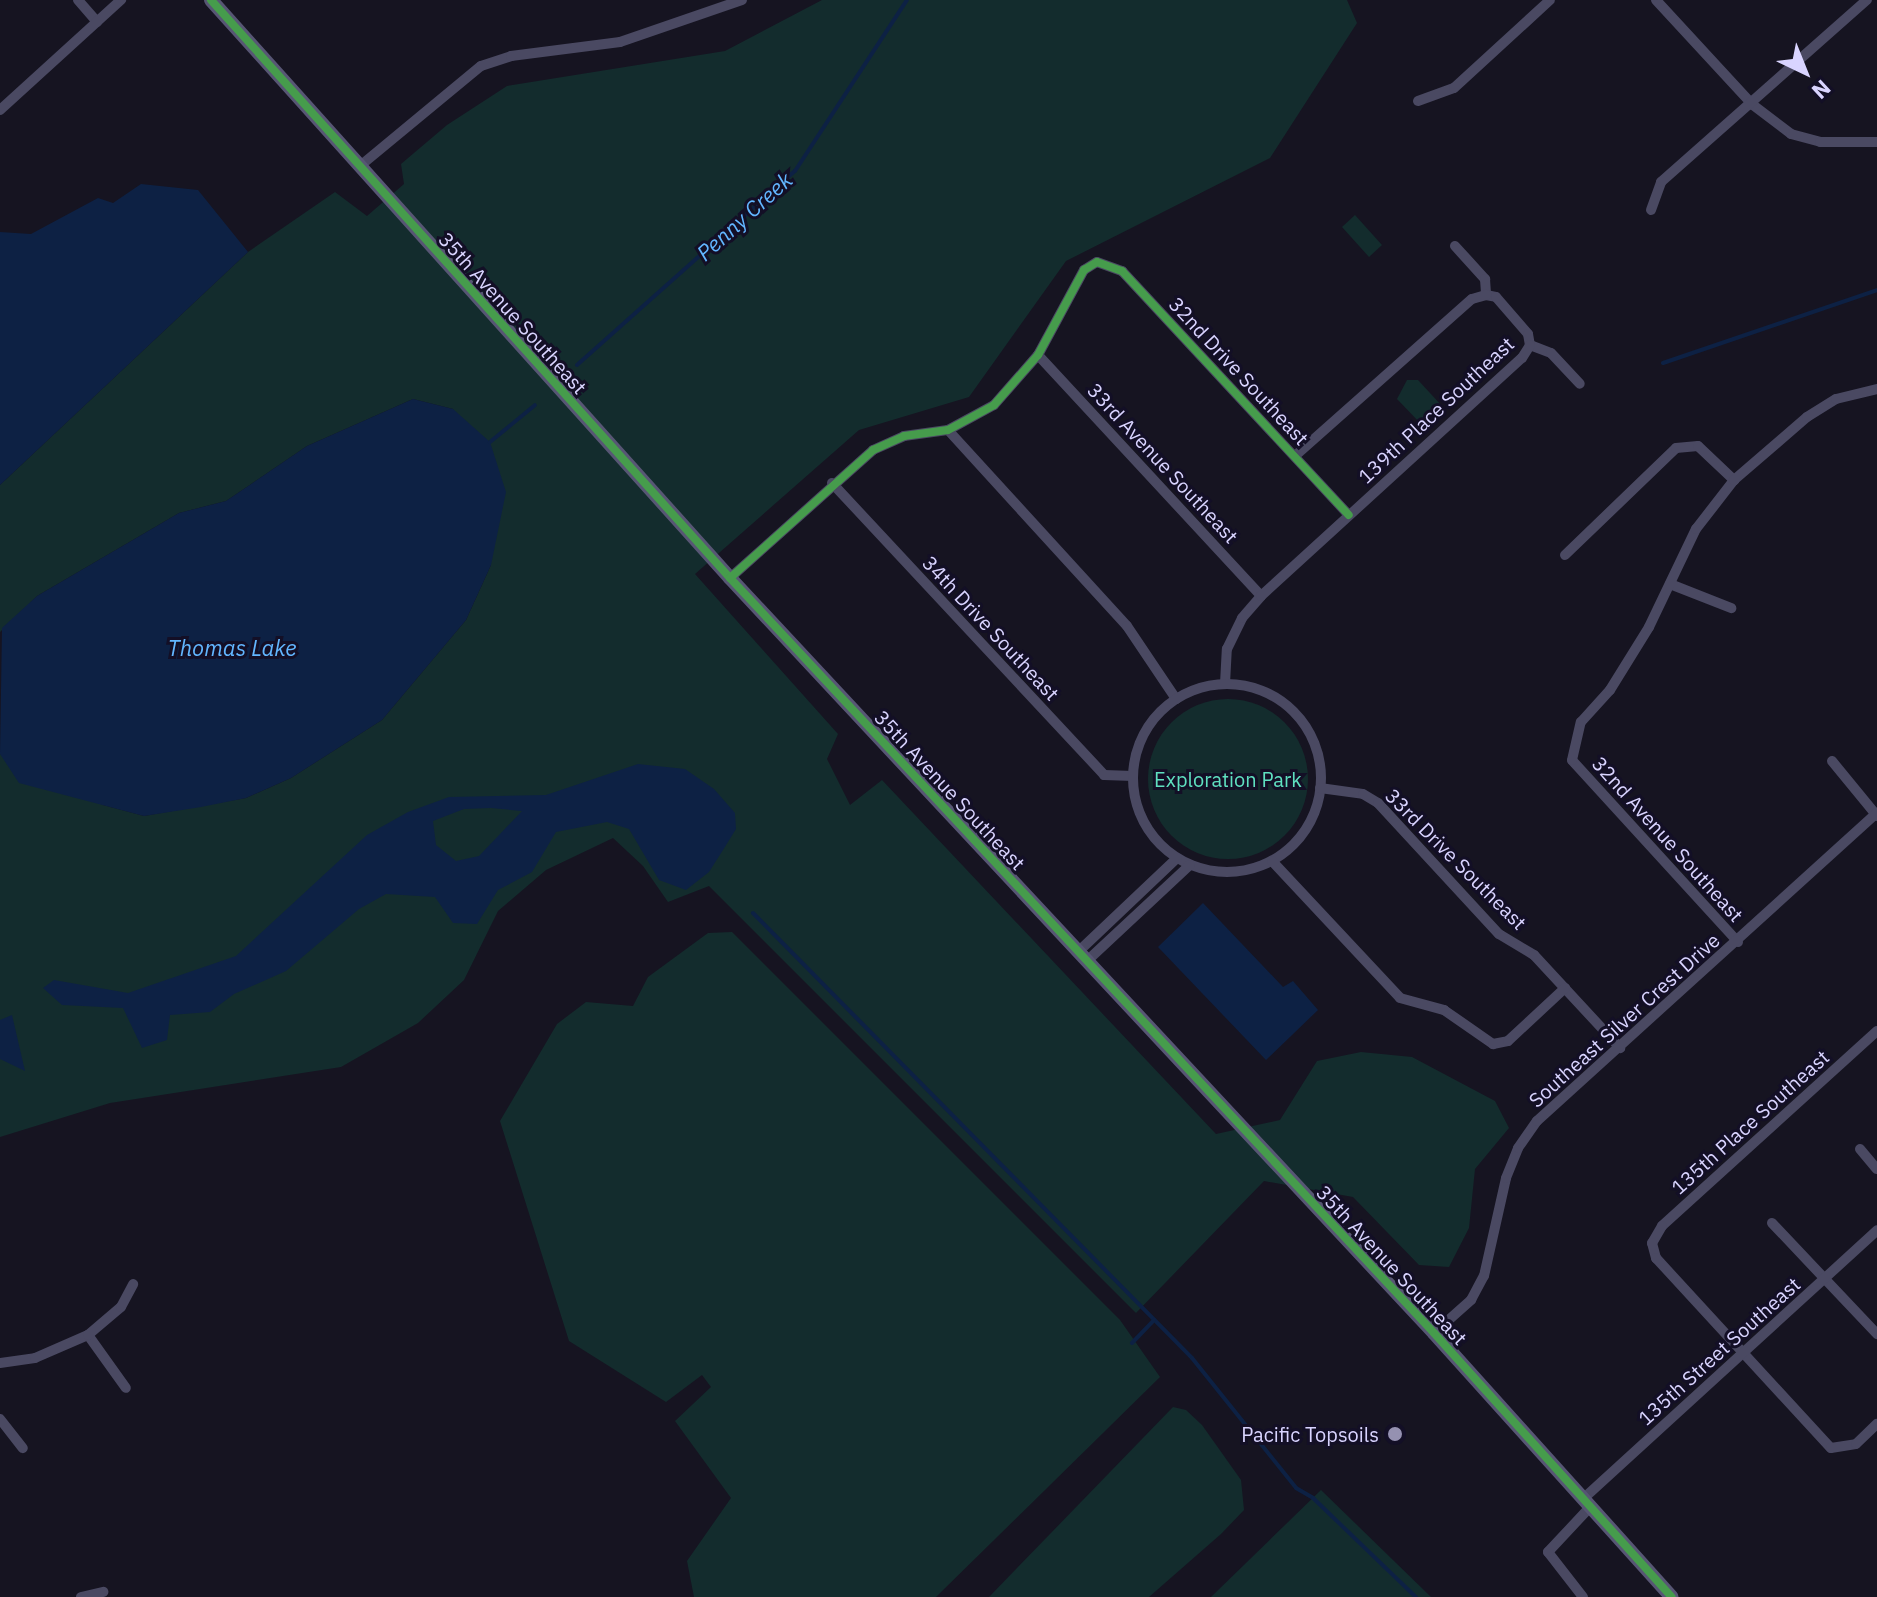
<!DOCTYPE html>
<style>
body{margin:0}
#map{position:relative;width:1877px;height:1597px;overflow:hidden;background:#161421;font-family:"IBM Plex Sans",sans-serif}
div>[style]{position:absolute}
.green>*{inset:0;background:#132c2d}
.round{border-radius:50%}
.water>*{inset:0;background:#0d2144}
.stream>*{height:4px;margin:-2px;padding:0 2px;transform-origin:2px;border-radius:2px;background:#0d2144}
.street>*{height:10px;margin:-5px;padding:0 5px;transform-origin:5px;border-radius:5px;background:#4a4962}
.street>.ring{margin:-5px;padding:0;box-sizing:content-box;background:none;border:10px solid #4a4962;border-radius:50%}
.secondary>*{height:14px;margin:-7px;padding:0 7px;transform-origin:7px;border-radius:7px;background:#575674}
.cycleway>*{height:8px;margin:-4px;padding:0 4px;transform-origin:4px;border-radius:4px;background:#469c4c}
.dots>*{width:22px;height:22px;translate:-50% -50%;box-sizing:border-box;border:4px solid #130f26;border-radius:50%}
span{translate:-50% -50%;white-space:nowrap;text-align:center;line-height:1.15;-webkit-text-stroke:6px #130f26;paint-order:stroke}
.street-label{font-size:20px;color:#d9d4ff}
.park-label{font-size:20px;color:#5fe0c0}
.poi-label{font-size:20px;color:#d9d4ff}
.right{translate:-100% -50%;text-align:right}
.water-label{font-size:22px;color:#62b6ff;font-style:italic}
.north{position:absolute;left:1765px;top:32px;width:80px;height:80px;-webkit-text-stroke:6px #130f26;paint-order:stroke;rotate:137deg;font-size:22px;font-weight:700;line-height:32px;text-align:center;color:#d9d4ff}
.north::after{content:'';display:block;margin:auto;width:28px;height:36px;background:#d9d4ff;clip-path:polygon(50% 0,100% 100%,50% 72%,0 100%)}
</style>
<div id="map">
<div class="green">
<i style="clip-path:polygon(822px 0,1347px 0,1357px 23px,1270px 158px,1066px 261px,969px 397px,859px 430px,695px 574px,838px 734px,827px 759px,850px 805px,882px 780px,1216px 1134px,1280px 1120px,1317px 1061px,1361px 1052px,1412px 1057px,1495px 1101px,1509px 1128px,1475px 1169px,1469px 1228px,1449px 1267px,1419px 1265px,1353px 1197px,1264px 1181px,1136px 1313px,709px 886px,668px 902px,643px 866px,613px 838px,546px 870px,498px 911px,464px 980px,418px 1023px,341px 1067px,110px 1103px,0 1137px,0 754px,103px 805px,144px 816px,246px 798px,291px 778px,382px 720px,466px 620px,491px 565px,453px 409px,413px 399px,307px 446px,226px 501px,179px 513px,37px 596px,0 632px,0 485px,248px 252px,335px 192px,367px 216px,404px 184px,401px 164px,447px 125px,507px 86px,725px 51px)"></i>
<i style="clip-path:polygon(1355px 215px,1382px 245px,1369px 257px,1342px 227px)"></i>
<i style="clip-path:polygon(1407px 380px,1418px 380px,1442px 406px,1441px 416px,1432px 425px,1421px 424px,1397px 399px)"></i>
<i class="round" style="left:1148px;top:699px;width:160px;height:160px"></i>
<i style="clip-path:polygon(732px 932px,1120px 1320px,1160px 1377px,936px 1597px,694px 1597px,687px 1561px,731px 1498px,675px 1421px,711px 1387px,702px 1375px,666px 1402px,569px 1341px,500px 1121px,557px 1024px,586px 1002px,633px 1006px,648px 977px,708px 933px)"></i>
<i style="clip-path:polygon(1173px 1407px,1186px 1410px,1202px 1425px,1241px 1480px,1244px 1510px,1221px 1534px,1149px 1597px,989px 1597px)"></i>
<i style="clip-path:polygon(1321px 1490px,1431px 1597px,1211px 1597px)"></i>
</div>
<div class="water">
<i style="clip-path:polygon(141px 184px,198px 190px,248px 252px,0 485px,0 232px,31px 234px,98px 198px,113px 203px)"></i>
<i style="clip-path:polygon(413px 399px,453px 409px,490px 442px,506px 492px,491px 565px,466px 620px,382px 720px,291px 778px,246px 798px,201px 807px,144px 816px,19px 783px,0 754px,2px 628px,37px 596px,179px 513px,226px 501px,307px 446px)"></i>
<i style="clip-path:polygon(evenodd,638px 764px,685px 769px,714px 789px,735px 813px,736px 829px,723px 850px,709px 872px,686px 890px,659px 880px,629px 829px,607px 822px,556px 832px,532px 872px,498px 890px,477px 924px,453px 923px,435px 897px,386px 894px,359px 909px,286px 971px,234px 994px,210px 1012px,170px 1015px,167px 1040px,142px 1048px,123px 1008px,62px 1005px,43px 988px,54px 980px,128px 993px,236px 956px,367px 835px,408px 812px,449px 797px,546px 795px,638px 764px,491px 808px,522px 811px,479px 856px,456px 861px,436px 845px,433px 821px,464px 809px,491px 808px)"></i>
<i style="clip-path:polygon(1203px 903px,1283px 987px,1293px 981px,1318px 1010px,1266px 1060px,1158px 947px)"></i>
<i style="clip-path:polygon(12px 1015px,25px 1071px,0 1059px,0 1020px)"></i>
</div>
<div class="stream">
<i style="left:1663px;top:363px;width:226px;rotate:-18.8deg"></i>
<i style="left:577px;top:365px;width:292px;rotate:-41.7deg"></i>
<i style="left:795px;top:171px;width:204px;rotate:-56.8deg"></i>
<i style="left:490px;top:442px;width:58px;rotate:-39.4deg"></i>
<i style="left:753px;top:913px;width:625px;rotate:45.39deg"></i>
<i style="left:1192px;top:1358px;width:166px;rotate:51.3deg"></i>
<i style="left:1296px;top:1488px;width:20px;rotate:30deg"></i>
<i style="left:1313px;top:1498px;width:143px;rotate:43.9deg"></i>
<i style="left:1132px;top:1343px;width:32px;rotate:-46deg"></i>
</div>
<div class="street">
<i style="left:78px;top:0;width:29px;rotate:49deg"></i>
<i style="left:1656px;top:0;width:143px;rotate:47.3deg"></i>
<i style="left:1753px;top:105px;width:48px;rotate:37.3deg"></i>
<i style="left:1791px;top:134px;width:30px;rotate:15deg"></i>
<i style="left:1820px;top:142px;width:57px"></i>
<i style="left:1418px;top:101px;width:38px;rotate:-20deg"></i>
<i style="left:1454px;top:88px;width:130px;rotate:-42.5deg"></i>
<i style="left:0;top:110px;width:164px;rotate:-42.3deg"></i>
<i style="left:360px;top:166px;width:157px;rotate:-39.6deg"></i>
<i style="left:481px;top:66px;width:32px;rotate:-18deg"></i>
<i style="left:511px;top:56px;width:110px;rotate:-7.3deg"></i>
<i style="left:620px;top:42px;width:129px;rotate:-19deg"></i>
<i style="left:1651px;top:210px;width:30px;rotate:-70deg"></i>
<i style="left:1661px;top:182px;width:275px;rotate:-41.5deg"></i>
<i style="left:1455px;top:246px;width:45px;rotate:47.7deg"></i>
<i style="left:1485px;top:279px;width:16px;rotate:86deg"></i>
<i style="left:1486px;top:295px;width:10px;rotate:11deg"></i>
<i style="left:1496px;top:297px;width:49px;rotate:49.1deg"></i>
<i style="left:1528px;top:334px;width:11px;rotate:80deg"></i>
<i style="left:1530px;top:345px;width:22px;rotate:21deg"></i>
<i style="left:1551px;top:353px;width:42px;rotate:46.9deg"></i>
<i style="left:1038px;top:355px;width:328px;rotate:47.2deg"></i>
<i style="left:948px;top:430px;width:265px;rotate:47.6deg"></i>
<i style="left:1127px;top:626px;width:88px;rotate:56.1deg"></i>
<i style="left:1296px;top:455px;width:235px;rotate:-41.6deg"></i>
<i style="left:1472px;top:299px;width:15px;rotate:-16deg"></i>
<i style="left:832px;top:483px;width:399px;rotate:47deg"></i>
<i style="left:1104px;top:775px;width:29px;rotate:2deg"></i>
<i style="left:1565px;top:555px;width:154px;rotate:-43.9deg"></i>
<i style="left:1676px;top:448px;width:22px;rotate:-5deg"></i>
<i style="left:1698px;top:446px;width:50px;rotate:43.4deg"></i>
<i style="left:730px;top:578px;width:192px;rotate:-41.8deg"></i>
<i style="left:873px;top:450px;width:34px;rotate:-24deg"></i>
<i style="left:904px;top:436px;width:44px;rotate:-7.8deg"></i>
<i style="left:948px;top:430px;width:52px;rotate:-28.5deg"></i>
<i style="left:994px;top:405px;width:67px;rotate:-48.7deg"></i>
<i style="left:1038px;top:355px;width:97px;rotate:-61.6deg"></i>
<i style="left:1084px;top:270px;width:15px;rotate:-32deg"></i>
<i style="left:1097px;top:262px;width:27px;rotate:20deg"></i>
<i style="left:1122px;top:271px;width:333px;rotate:47.1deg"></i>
<i style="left:1670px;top:584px;width:66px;rotate:21.5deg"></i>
<i style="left:1225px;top:684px;width:35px;rotate:-87deg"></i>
<i style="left:1227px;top:649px;width:34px;rotate:-64deg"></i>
<i style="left:1242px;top:618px;width:29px;rotate:-49deg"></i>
<i style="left:1261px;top:596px;width:353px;rotate:-42.4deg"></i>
<i style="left:1522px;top:358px;width:15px;rotate:-58deg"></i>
<i class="ring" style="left:1133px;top:684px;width:178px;height:178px"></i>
<i style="left:1832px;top:761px;width:71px;rotate:50.7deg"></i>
<i style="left:1320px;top:788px;width:43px;rotate:7.9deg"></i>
<i style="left:1363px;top:794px;width:17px;rotate:31deg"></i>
<i style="left:1378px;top:803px;width:178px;rotate:47.3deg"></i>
<i style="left:1499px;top:934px;width:41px;rotate:31deg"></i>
<i style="left:1534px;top:955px;width:127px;rotate:47.2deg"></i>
<i style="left:1272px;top:861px;width:187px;rotate:46.9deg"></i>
<i style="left:1400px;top:998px;width:46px;rotate:15.3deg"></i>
<i style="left:1444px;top:1010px;width:60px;rotate:34.8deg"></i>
<i style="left:1493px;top:1044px;width:15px;rotate:-11deg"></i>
<i style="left:1508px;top:1041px;width:78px;rotate:-42.9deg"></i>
<i style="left:1738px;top:942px;width:246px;rotate:-132.4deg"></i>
<i style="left:1572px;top:760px;width:39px;rotate:-77deg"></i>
<i style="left:1581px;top:722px;width:43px;rotate:-47.8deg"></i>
<i style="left:1610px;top:690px;width:74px;rotate:-58.2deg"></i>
<i style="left:1649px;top:627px;width:109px;rotate:-64.4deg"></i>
<i style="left:1696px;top:529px;width:62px;rotate:-52.2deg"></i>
<i style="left:1734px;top:480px;width:96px;rotate:-40.8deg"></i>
<i style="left:1807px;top:417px;width:34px;rotate:-32deg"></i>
<i style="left:1836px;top:399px;width:42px;rotate:-13.7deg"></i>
<i style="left:1079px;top:951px;width:135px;rotate:-43.5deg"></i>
<i style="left:1088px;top:960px;width:139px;rotate:-43deg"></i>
<i style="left:1877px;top:1031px;width:290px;rotate:137.8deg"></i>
<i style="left:1662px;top:1226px;width:20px;rotate:120deg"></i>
<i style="left:1652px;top:1243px;width:16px;rotate:75deg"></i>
<i style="left:1656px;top:1258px;width:258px;rotate:47.4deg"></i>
<i style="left:1831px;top:1448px;width:25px;rotate:-9deg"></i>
<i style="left:1856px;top:1444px;width:29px;rotate:-44deg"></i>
<i style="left:1860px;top:1149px;width:26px;rotate:50deg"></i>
<i style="left:1772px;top:1223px;width:153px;rotate:46.6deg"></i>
<i style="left:1434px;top:1333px;width:50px;rotate:-41.7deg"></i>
<i style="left:1471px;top:1300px;width:27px;rotate:-62deg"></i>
<i style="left:1484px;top:1276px;width:100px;rotate:-77.3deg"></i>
<i style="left:1506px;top:1178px;width:32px;rotate:-68deg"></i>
<i style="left:1518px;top:1148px;width:33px;rotate:-55deg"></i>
<i style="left:1537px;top:1121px;width:459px;rotate:-42.2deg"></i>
<i style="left:88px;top:1335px;width:65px;rotate:54.4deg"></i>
<i style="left:0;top:1363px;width:35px;rotate:-8deg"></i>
<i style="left:35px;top:1358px;width:58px;rotate:-23.5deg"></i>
<i style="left:88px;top:1335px;width:43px;rotate:-40.3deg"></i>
<i style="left:121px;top:1307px;width:26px;rotate:-62deg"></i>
<i style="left:0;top:1419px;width:37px;rotate:52deg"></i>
<i style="left:1584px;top:1498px;width:397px;rotate:-42.4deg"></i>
<i style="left:81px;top:1597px;width:23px;rotate:-13deg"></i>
<i style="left:1583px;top:1597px;width:57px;rotate:-127.9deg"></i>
<i style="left:1548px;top:1552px;width:63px;rotate:-46.9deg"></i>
</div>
<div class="secondary">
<i style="left:211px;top:0;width:777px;rotate:48.08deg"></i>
<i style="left:730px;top:578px;width:1032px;rotate:47deg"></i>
<i style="left:1434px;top:1333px;width:355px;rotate:48deg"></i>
</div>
<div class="cycleway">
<i style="left:211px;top:0;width:777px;rotate:48.08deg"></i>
<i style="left:730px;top:578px;width:1032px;rotate:47deg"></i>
<i style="left:1434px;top:1333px;width:355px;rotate:48deg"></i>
<i style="left:730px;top:578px;width:192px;rotate:-41.8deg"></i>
<i style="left:873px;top:450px;width:34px;rotate:-24deg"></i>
<i style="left:904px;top:436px;width:44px;rotate:-7.8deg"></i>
<i style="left:948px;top:430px;width:52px;rotate:-28.5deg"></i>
<i style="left:994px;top:405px;width:67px;rotate:-48.7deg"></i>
<i style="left:1038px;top:355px;width:97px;rotate:-61.6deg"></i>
<i style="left:1084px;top:270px;width:15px;rotate:-32deg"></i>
<i style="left:1097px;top:262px;width:27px;rotate:20deg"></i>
<i style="left:1122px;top:271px;width:333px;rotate:47.1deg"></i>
</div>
<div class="dots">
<i style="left:1395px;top:1434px;background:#9591b1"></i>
</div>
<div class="street-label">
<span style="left:513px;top:313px;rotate:48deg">35th Avenue Southeast</span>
<span style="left:1239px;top:371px;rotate:47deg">32nd Drive Southeast</span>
<span style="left:1436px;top:410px;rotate:-43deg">139th Place Southeast</span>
<span style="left:1163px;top:463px;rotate:47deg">33rd Avenue Southeast</span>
<span style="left:991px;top:628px;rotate:47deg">34th Drive Southeast</span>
<span style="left:950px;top:790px;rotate:47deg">35th Avenue Southeast</span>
<span style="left:1668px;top:839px;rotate:48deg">32nd Avenue Southeast</span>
<span style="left:1456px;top:859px;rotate:45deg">33rd Drive Southeast</span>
<span style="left:1624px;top:1020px;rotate:-42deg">Southeast Silver Crest Drive</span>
<span style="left:1750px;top:1122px;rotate:-42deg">135th Place Southeast</span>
<span style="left:1392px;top:1265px;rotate:47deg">35th Avenue Southeast</span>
<span style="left:1719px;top:1351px;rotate:-42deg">135th Street Southeast</span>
</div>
<div class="park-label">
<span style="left:1228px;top:779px">Exploration Park</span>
</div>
<div class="poi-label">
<span class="right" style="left:1379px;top:1434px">Pacific Topsoils</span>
</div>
<div class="water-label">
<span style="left:744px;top:216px;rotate:-42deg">Penny Creek</span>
<span style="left:232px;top:648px">Thomas Lake</span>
</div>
<div class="north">N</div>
</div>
